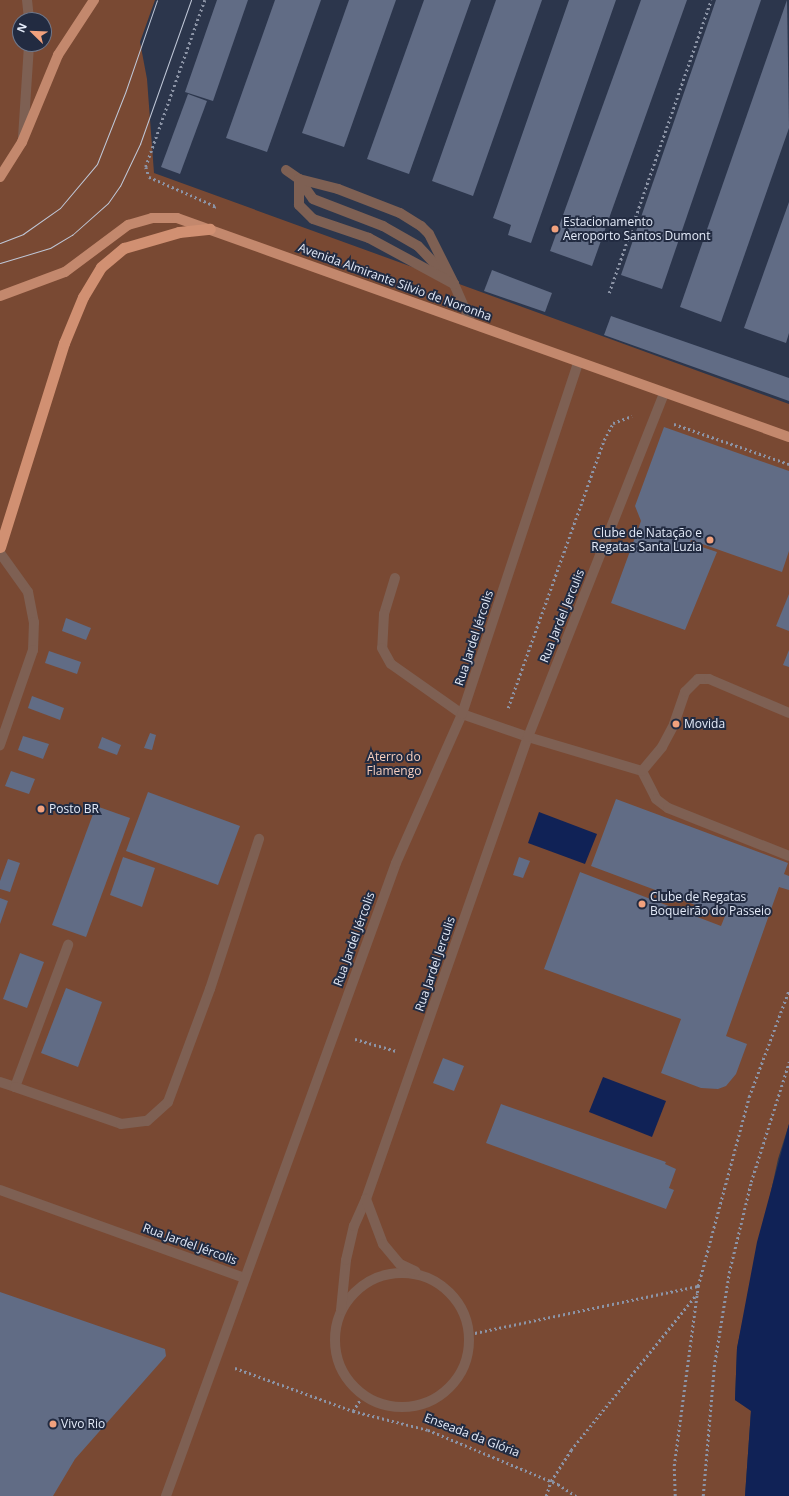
<!DOCTYPE html>
<meta charset="utf-8">
<style>
body{margin:0}
#map{position:relative;width:789px;height:1496px;overflow:hidden;background:#2c364c;font-family:"Open Sans",sans-serif}
div>[style]{position:absolute}
.green>*{inset:0;background:#794933}
.water>*{inset:0;background:#102256}
.building>*{inset:0;background:#616c85}
.path>*{height:2.5px;margin-top:-1.25px;transform-origin:0;background:repeating-linear-gradient(90deg,#8c94a6 0 2px,transparent 0 5px)}
.service>*{height:10px;margin:-5px;padding:0 5px;transform-origin:5px;border-radius:5px;background:#7e6053}
.service>.ring{margin:-5px;padding:0;box-sizing:content-box;background:none;border:10px solid #7e6053;border-radius:50%}
.tertiary>*{height:10px;margin:-5px;padding:0 5px;transform-origin:5px;border-radius:5px;background:#7e6053}
.primary>*{height:10px;margin:-5px;padding:0 5px;transform-origin:5px;border-radius:5px;background:#c3886d}
.trunk>*{height:11px;margin:-5.5px;padding:0 5.5px;transform-origin:5.5px;border-radius:5.5px;background:#d19072}
.tram>*{height:1px;margin:-0.5px;padding:0 0.5px;transform-origin:0.5px;border-radius:0.5px;background:#bfc7d7}
.dots>*{width:11px;height:11px;translate:-50% -50%;box-sizing:border-box;border:2px solid #222b41;border-radius:50%}
span{translate:-50% -50%;white-space:nowrap;text-align:center;line-height:1.15;-webkit-text-stroke:4px #222b41;paint-order:stroke}
.poi-label{font-size:12px;color:#e4ebf9}
.left{translate:0 -50%;text-align:left}
.right{translate:-100% -50%;text-align:right}
.street-label{font-size:12px;color:#e4ebf9}
.park-label{font-size:12px;color:#f7cfbe}
.north{position:absolute;left:12px;top:12px;width:40px;height:40px;box-sizing:border-box;background:#222b41;border:1px solid #70788b;border-radius:50%;rotate:293deg;font-size:11px;font-weight:700;line-height:16px;text-align:center;color:#e4ebf9}
.north::after{content:'';display:block;margin:auto;width:14px;height:18px;background:#f1a17d;clip-path:polygon(50% 0,100% 100%,50% 72%,0 100%)}
</style>
<div id="map">
<div class="green">
<i style="clip-path:polygon(evenodd,0 0,155px 0,140px 42px,147px 79px,154px 173px,789px 404px,789px 1124px,778px 1159px,737px 1348px,735px 1400px,751px 1410px,745px 1496px,0 1496px,0 0,20px 20px,44px 20px,44px 44px,20px 44px,20px 20px)"></i>
</div>
<div class="water">
<i style="clip-path:polygon(539px 812px,597px 834px,585px 864px,528px 843px)"></i>
<i style="clip-path:polygon(603px 1077px,666px 1101px,652px 1137px,589px 1112px)"></i>
<i style="clip-path:polygon(789px 1124px,789px 1496px,745px 1496px,751px 1411px,735px 1400px,737px 1348px,757px 1242px)"></i>
</div>
<div class="building">
<i style="clip-path:polygon(217px 0,248px 0,213px 101px,185px 92px)"></i>
<i style="clip-path:polygon(275px 0,321px 0,267px 152px,226px 138px)"></i>
<i style="clip-path:polygon(349px 0,396px 0,344px 147px,302px 133px)"></i>
<i style="clip-path:polygon(424px 0,471px 0,409px 174px,367px 159px)"></i>
<i style="clip-path:polygon(496px 0,542px 0,473px 196px,432px 181px)"></i>
<i style="clip-path:polygon(569px 0,616px 0,531px 243px,508px 235px,511px 225px,493px 218px)"></i>
<i style="clip-path:polygon(641px 0,687px 0,592px 266px,550px 251px)"></i>
<i style="clip-path:polygon(716px 0,761px 0,662px 289px,621px 275px)"></i>
<i style="clip-path:polygon(787px 0,789px 128px,721px 322px,680px 307px)"></i>
<i style="clip-path:polygon(188px 94px,207px 101px,180px 174px,161px 167px)"></i>
<i style="clip-path:polygon(789px 202px,789px 333px,786px 343px,744px 328px)"></i>
<i style="clip-path:polygon(492px 270px,552px 293px,545px 312px,484px 291px)"></i>
<i style="clip-path:polygon(611px 316px,789px 378px,789px 401px,604px 335px)"></i>
<i style="clip-path:polygon(664px 427px,789px 471px,789px 551px,782px 572px,691px 540px,690px 543px,717px 552px,685px 630px,611px 603px,641px 521px,635px 506px)"></i>
<i style="clip-path:polygon(789px 594px,789px 631px,776px 626px)"></i>
<i style="clip-path:polygon(66px 618px,91px 628px,86px 640px,62px 631px)"></i>
<i style="clip-path:polygon(789px 650px,789px 667px,783px 665px)"></i>
<i style="clip-path:polygon(49px 651px,81px 662px,77px 674px,45px 663px)"></i>
<i style="clip-path:polygon(32px 696px,64px 708px,60px 720px,28px 708px)"></i>
<i style="clip-path:polygon(150px 733px,156px 735px,152px 750px,144px 748px)"></i>
<i style="clip-path:polygon(23px 736px,49px 744px,43px 759px,18px 750px)"></i>
<i style="clip-path:polygon(102px 737px,121px 745px,117px 755px,98px 748px)"></i>
<i style="clip-path:polygon(11px 771px,35px 779px,29px 794px,5px 786px)"></i>
<i style="clip-path:polygon(148px 792px,240px 826px,218px 885px,126px 851px)"></i>
<i style="clip-path:polygon(616px 799px,788px 863px,784px 874px,789px 876px,789px 890px,779px 887px,726px 1036px,747px 1044px,736px 1074px,726px 1086px,718px 1089px,701px 1088px,661px 1073px,681px 1019px,544px 969px,580px 872px,721px 926px,725px 916px,591px 866px)"></i>
<i style="clip-path:polygon(96px 806px,130px 818px,86px 937px,52px 925px)"></i>
<i style="clip-path:polygon(123px 857px,155px 868px,142px 907px,110px 895px)"></i>
<i style="clip-path:polygon(519px 857px,530px 861px,523px 878px,513px 875px)"></i>
<i style="clip-path:polygon(8px 859px,20px 863px,10px 892px,0 889px,0 881px)"></i>
<i style="clip-path:polygon(0 898px,8px 901px,0 924px)"></i>
<i style="clip-path:polygon(20px 953px,44px 962px,27px 1008px,3px 999px)"></i>
<i style="clip-path:polygon(66px 988px,102px 1002px,78px 1067px,41px 1053px)"></i>
<i style="clip-path:polygon(443px 1058px,464px 1066px,454px 1091px,433px 1083px)"></i>
<i style="clip-path:polygon(501px 1104px,666px 1162px,665px 1164px,676px 1169px,669px 1188px,674px 1190px,666px 1209px,486px 1143px)"></i>
<i style="clip-path:polygon(0 1292px,165px 1349px,166px 1356px,75px 1459px,53px 1496px,0 1496px)"></i>
</div>
<div class="path">
<i style="left:205px;top:0;width:177px;rotate:109.5deg"></i>
<i style="left:146px;top:167px;width:10px;rotate:73deg"></i>
<i style="left:149px;top:177px;width:72px;rotate:23.7deg"></i>
<i style="left:215px;top:206px;width:3px;rotate:108deg"></i>
<i style="left:609px;top:293px;width:310px;rotate:-70.8deg"></i>
<i style="left:674px;top:424px;width:122px;rotate:19.2deg"></i>
<i style="left:508px;top:708px;width:285px;rotate:-70.3deg"></i>
<i style="left:604px;top:440px;width:19px;rotate:-62deg"></i>
<i style="left:613px;top:423px;width:20px;rotate:-20deg"></i>
<i style="left:355px;top:1039px;width:43px;rotate:16.3deg"></i>
<i style="left:470px;top:1334px;width:233px;rotate:-11.9deg"></i>
<i style="left:235px;top:1368px;width:126px;rotate:20deg"></i>
<i style="left:353px;top:1411px;width:19px;rotate:-58deg"></i>
<i style="left:353px;top:1411px;width:77px;rotate:14.2deg"></i>
<i style="left:428px;top:1430px;width:141px;rotate:22.6deg"></i>
<i style="left:558px;top:1484px;width:22px;rotate:34deg"></i>
<i style="left:546px;top:1496px;width:16px;rotate:-72deg"></i>
<i style="left:551px;top:1481px;width:37px;rotate:-57deg"></i>
<i style="left:571px;top:1450px;width:201px;rotate:-51.1deg"></i>
<i style="left:675px;top:1496px;width:30px;rotate:-92deg"></i>
<i style="left:674px;top:1466px;width:182px;rotate:-82.4deg"></i>
<i style="left:698px;top:1286px;width:196px;rotate:-74.9deg"></i>
<i style="left:749px;top:1097px;width:114px;rotate:-69.5deg"></i>
<i style="left:703px;top:1496px;width:129px;rotate:-85.1deg"></i>
<i style="left:714px;top:1367px;width:95px;rotate:-80.9deg"></i>
<i style="left:729px;top:1273px;width:94px;rotate:-76.4deg"></i>
<i style="left:751px;top:1182px;width:126px;rotate:-72.4deg"></i>
</div>
<div class="service">
<i style="left:286px;top:170px;width:16px;rotate:35deg"></i>
<i style="left:299px;top:179px;width:24px;rotate:55deg"></i>
<i style="left:313px;top:199px;width:75px;rotate:21.1deg"></i>
<i style="left:383px;top:226px;width:40px;rotate:29.7deg"></i>
<i style="left:418px;top:246px;width:52px;rotate:46.5deg"></i>
<i style="left:454px;top:284px;width:43px;rotate:66.4deg"></i>
<i style="left:299px;top:179px;width:40px;rotate:14.4deg"></i>
<i style="left:338px;top:189px;width:66px;rotate:21.2deg"></i>
<i style="left:400px;top:213px;width:25px;rotate:32deg"></i>
<i style="left:421px;top:226px;width:11px;rotate:45deg"></i>
<i style="left:429px;top:234px;width:56px;rotate:63.4deg"></i>
<i style="left:454px;top:284px;width:97px;rotate:-151.6deg"></i>
<i style="left:369px;top:238px;width:59px;rotate:-161.3deg"></i>
<i style="left:313px;top:219px;width:20px;rotate:-135deg"></i>
<i style="left:299px;top:205px;width:26px;rotate:-90deg"></i>
<i style="left:0;top:553px;width:48px;rotate:54.3deg"></i>
<i style="left:28px;top:592px;width:31px;rotate:79deg"></i>
<i style="left:34px;top:622px;width:28px;rotate:92deg"></i>
<i style="left:33px;top:650px;width:101px;rotate:109.2deg"></i>
<i style="left:395px;top:578px;width:38px;rotate:107deg"></i>
<i style="left:384px;top:614px;width:34px;rotate:93deg"></i>
<i style="left:382px;top:648px;width:18px;rotate:61deg"></i>
<i style="left:391px;top:664px;width:87px;rotate:35.2deg"></i>
<i style="left:462px;top:714px;width:70px;rotate:19.2deg"></i>
<i style="left:528px;top:737px;width:119px;rotate:16.6deg"></i>
<i style="left:642px;top:771px;width:31px;rotate:63deg"></i>
<i style="left:656px;top:799px;width:15px;rotate:37deg"></i>
<i style="left:668px;top:808px;width:130px;rotate:21.6deg"></i>
<i style="left:642px;top:771px;width:31px;rotate:-50deg"></i>
<i style="left:662px;top:747px;width:26px;rotate:-62deg"></i>
<i style="left:674px;top:724px;width:34px;rotate:-71deg"></i>
<i style="left:685px;top:692px;width:18px;rotate:-45deg"></i>
<i style="left:698px;top:679px;width:11px"></i>
<i style="left:709px;top:679px;width:87px;rotate:23deg"></i>
<i style="left:0;top:1082px;width:16px;rotate:18deg"></i>
<i style="left:15px;top:1087px;width:152px;rotate:-69.5deg"></i>
<i style="left:15px;top:1087px;width:112px;rotate:19.2deg"></i>
<i style="left:121px;top:1124px;width:26px;rotate:-7deg"></i>
<i style="left:147px;top:1121px;width:28px;rotate:-42deg"></i>
<i style="left:168px;top:1102px;width:121px;rotate:-69.6deg"></i>
<i style="left:210px;top:989px;width:158px;rotate:-71.9deg"></i>
<i style="left:0;top:1190px;width:260px;rotate:19.8deg"></i>
<i style="left:366px;top:1199px;width:490px;rotate:-70.7deg"></i>
<i style="left:528px;top:737px;width:369px;rotate:-68.4deg"></i>
<i class="ring" style="left:335px;top:1273px;width:124px;height:124px"></i>
<i style="left:341px;top:1310px;width:50px;rotate:-84.3deg"></i>
<i style="left:346px;top:1260px;width:35px;rotate:-77deg"></i>
<i style="left:354px;top:1226px;width:30px;rotate:-66deg"></i>
<i style="left:366px;top:1199px;width:48px;rotate:69.3deg"></i>
<i style="left:383px;top:1244px;width:26px;rotate:50deg"></i>
<i style="left:400px;top:1264px;width:17px;rotate:25deg"></i>
<i style="left:166px;top:1496px;width:673px;rotate:-70.03deg"></i>
<i style="left:396px;top:863px;width:163px;rotate:-66.1deg"></i>
<i style="left:462px;top:714px;width:369px;rotate:-71.7deg"></i>
</div>
<div class="tertiary">
<i style="left:27px;top:0;width:20px;rotate:84deg"></i>
<i style="left:23px;top:138px;width:94px;rotate:-86.3deg"></i>
</div>
<div class="primary">
<i style="left:0;top:177px;width:41px;rotate:-57.8deg"></i>
<i style="left:22px;top:142px;width:94px;rotate:-67.5deg"></i>
<i style="left:58px;top:55px;width:66px;rotate:-56.8deg"></i>
<i style="left:0;top:296px;width:69px;rotate:-20.3deg"></i>
<i style="left:65px;top:272px;width:79px;rotate:-36.7deg"></i>
<i style="left:128px;top:225px;width:25px;rotate:-16deg"></i>
<i style="left:152px;top:218px;width:25px"></i>
<i style="left:177px;top:218px;width:650px;rotate:19.69deg"></i>
</div>
<div class="trunk">
<i style="left:0;top:547px;width:214px;rotate:-72.6deg"></i>
<i style="left:64px;top:343px;width:50px;rotate:-67.6deg"></i>
<i style="left:83px;top:297px;width:35px;rotate:-59deg"></i>
<i style="left:101px;top:267px;width:30px;rotate:-40deg"></i>
<i style="left:124px;top:248px;width:57px;rotate:-16.2deg"></i>
<i style="left:179px;top:232px;width:31px;rotate:-6deg"></i>
</div>
<div class="tram">
<i style="left:0;top:243px;width:25px;rotate:-21deg"></i>
<i style="left:23px;top:234px;width:45px;rotate:-35.1deg"></i>
<i style="left:60px;top:208px;width:57px;rotate:-49.9deg"></i>
<i style="left:97px;top:164px;width:76px;rotate:-68.5deg"></i>
<i style="left:125px;top:93px;width:98px;rotate:-71deg"></i>
<i style="left:0;top:263px;width:52px;rotate:-16.7deg"></i>
<i style="left:50px;top:248px;width:26px;rotate:-31deg"></i>
<i style="left:72px;top:235px;width:48px;rotate:-41.6deg"></i>
<i style="left:108px;top:203px;width:21px;rotate:-55deg"></i>
<i style="left:120px;top:186px;width:47px;rotate:-64.5deg"></i>
<i style="left:140px;top:144px;width:153px;rotate:-70.5deg"></i>
</div>
<div class="dots">
<i style="left:555px;top:229px;background:#f1a17d"></i>
<i style="left:710px;top:540px;background:#f1a17d"></i>
<i style="left:676px;top:724px;background:#f1a17d"></i>
<i style="left:41px;top:809px;background:#f1a17d"></i>
<i style="left:642px;top:904px;background:#f1a17d"></i>
<i style="left:53px;top:1424px;background:#f1a17d"></i>
</div>
<div class="poi-label">
<span class="left" style="left:563px;top:229px">Estacionamento<br>Aeroporto Santos Dumont</span>
<span class="right" style="left:702px;top:540px">Clube de Natação e<br>Regatas Santa Luzia</span>
<span class="left" style="left:684px;top:724px">Movida</span>
<span class="left" style="left:49px;top:809px">Posto BR</span>
<span class="left" style="left:650px;top:904px">Clube de Regatas<br>Boqueirão do Passeio</span>
<span class="left" style="left:61px;top:1424px">Vivo Rio</span>
</div>
<div class="street-label">
<span style="left:395px;top:282px;rotate:20deg">Avenida Almirante Silvio de Noronha</span>
<span style="left:562px;top:616px;rotate:-68deg">Rua Jardel Jerculis</span>
<span style="left:474px;top:638px;rotate:-72deg">Rua Jardel Jércolis</span>
<span style="left:354px;top:939px;rotate:-70deg">Rua Jardel Jércolis</span>
<span style="left:435px;top:964px;rotate:-71deg">Rua Jardel Jerculis</span>
<span style="left:190px;top:1244px;rotate:20deg">Rua Jardel Jércolis</span>
<span style="left:472px;top:1435px;rotate:21deg">Enseada da Glória</span>
</div>
<div class="park-label">
<span style="left:394px;top:764px">Aterro do<br>Flamengo</span>
</div>
<div class="north">N</div>
</div>
